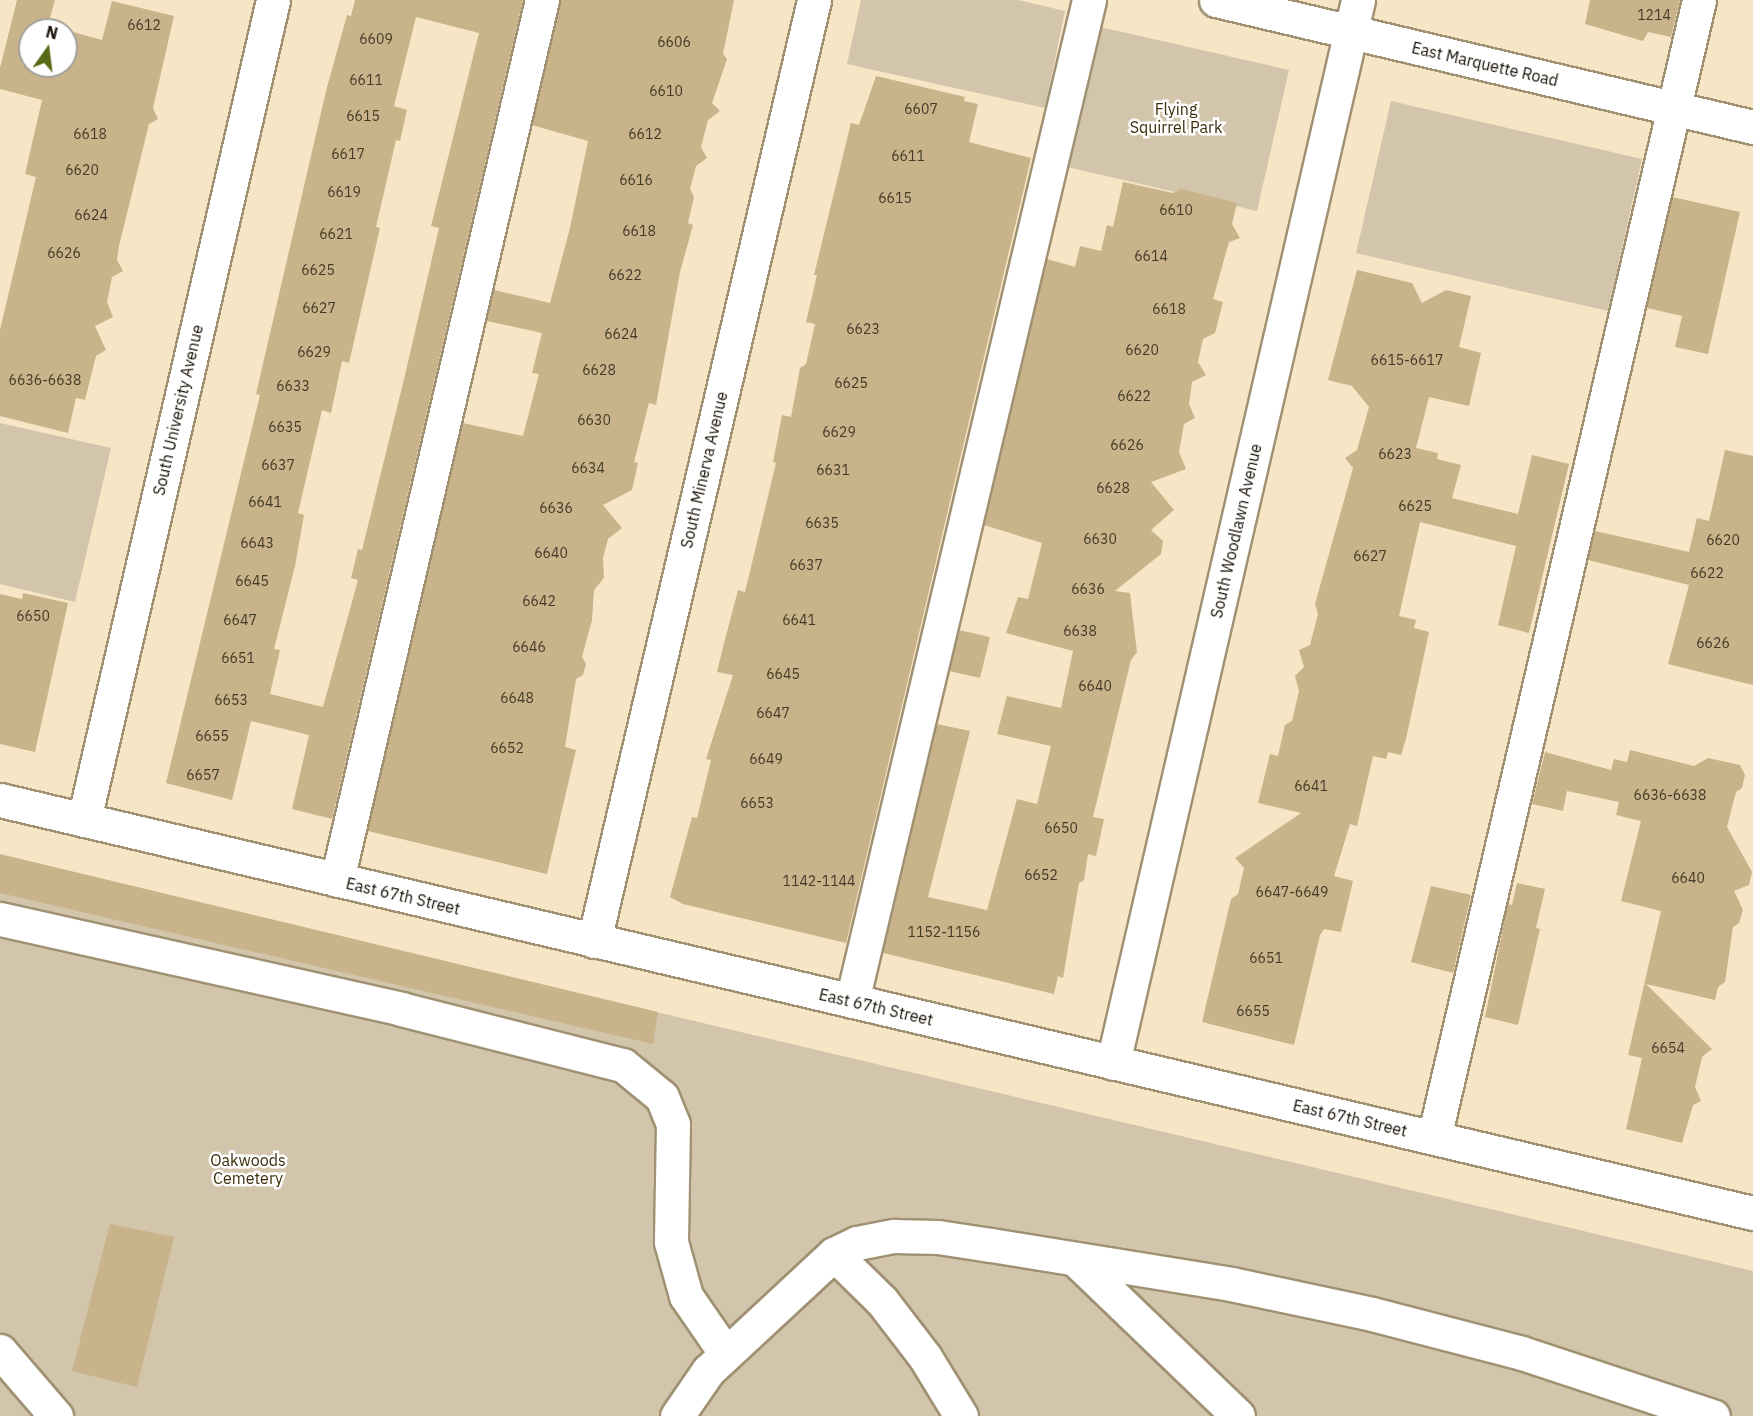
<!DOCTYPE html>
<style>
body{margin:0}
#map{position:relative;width:1753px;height:1416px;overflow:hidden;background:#f7e6c6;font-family:"IBM Plex Sans",sans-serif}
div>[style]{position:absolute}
.green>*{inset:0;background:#d2c5ac}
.building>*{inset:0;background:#c8b38a}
.roads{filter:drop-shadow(2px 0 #a09173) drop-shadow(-2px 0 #a09173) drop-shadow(0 2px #a09173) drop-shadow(0 -2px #a09173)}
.minor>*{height:33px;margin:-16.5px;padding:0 16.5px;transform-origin:16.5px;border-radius:16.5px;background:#fff}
span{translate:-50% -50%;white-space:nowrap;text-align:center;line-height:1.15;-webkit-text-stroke:5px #fff;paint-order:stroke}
.number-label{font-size:14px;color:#433a27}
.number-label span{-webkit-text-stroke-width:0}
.street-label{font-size:16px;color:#171106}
.park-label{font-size:16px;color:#3d2d0a}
.north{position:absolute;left:18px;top:18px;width:60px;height:60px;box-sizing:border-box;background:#fff;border:2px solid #a2a09b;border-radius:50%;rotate:14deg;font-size:16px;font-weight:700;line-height:24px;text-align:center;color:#171106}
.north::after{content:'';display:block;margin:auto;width:21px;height:27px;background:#576a17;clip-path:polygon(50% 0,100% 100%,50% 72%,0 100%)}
</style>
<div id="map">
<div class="green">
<i style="clip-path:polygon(861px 0,1018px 0,1065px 11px,1045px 108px,847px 64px)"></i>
<i style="clip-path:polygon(1096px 26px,1289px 70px,1257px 211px,1063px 166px)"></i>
<i style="clip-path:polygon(1391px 101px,1642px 159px,1608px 311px,1356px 253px)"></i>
<i style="clip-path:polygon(0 423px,111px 448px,75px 602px,0 584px)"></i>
<i style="clip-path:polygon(0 857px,1753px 1271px,1753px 1416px,0 1416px)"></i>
</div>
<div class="building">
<i style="clip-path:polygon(17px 0,55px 0,48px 25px,66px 30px,30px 30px,30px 66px,66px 66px,66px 30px,102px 40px,112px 1px,174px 16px,153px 108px,158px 119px,149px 124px,119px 246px,117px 260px,123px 271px,112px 277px,107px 302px,113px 317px,95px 326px,106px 350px,96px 356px,85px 400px,76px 398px,68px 433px,0 416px,0 330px,36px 177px,25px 174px,42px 100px,0 89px,0 68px)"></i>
<i style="clip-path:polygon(evenodd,355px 0,523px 0,332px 819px,292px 809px,309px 735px,251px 721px,232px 800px,166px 783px,260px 395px,256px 394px,326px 91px,347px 15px,351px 16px,355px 0,416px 17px,479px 33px,431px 226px,439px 228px,405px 375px,362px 550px,358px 549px,351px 578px,358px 580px,323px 707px,270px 694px,280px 650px,274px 649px,295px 566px,304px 515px,298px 513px,322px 410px,331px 413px,342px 361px,349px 363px,380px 228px,376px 227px,396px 140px,400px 141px,407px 110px,394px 106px,416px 17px)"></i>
<i style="clip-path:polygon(560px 0,734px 0,723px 54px,727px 59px,712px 103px,720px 111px,708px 120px,701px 147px,707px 158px,696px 166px,690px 189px,694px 197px,688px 223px,693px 225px,680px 272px,656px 405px,649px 403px,634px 462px,638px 463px,632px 490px,603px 505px,622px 528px,608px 539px,603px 558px,604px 578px,594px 590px,592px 620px,582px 657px,586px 664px,583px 675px,576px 679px,565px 747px,576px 750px,547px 874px,368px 831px,463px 423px,523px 436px,539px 374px,532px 373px,542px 333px,487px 321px,494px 290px,550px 303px,570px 228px,588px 141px,532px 125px)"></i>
<i style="clip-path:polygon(1590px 0,1680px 0,1671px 37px,1648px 32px,1643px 41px,1585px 24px)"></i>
<i style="clip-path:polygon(876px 76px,965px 97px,964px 101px,978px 104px,969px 142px,1031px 158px,846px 943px,683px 904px,670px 897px,692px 817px,697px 818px,711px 760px,706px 759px,733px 675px,717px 672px,722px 651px,738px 590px,745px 592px,776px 463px,773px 462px,782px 415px,791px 417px,800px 368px,806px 364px,815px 324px,806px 322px,817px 275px,814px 275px,851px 123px,859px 125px)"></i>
<i style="clip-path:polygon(1123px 182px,1173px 193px,1181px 189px,1237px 203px,1232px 224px,1240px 238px,1229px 242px,1213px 299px,1223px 302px,1215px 333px,1203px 339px,1198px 362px,1206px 375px,1192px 382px,1189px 404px,1195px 418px,1184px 424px,1179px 452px,1186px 469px,1151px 482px,1174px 510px,1151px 530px,1163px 541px,1161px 554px,1115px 591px,1130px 593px,1137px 652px,1131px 660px,1093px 817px,1104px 819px,1096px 856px,1088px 854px,1084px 880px,1079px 883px,1063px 978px,1058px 976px,1054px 994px,883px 953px,937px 724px,970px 731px,928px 897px,987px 910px,1017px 799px,1037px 804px,1051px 746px,997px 734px,1007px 696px,1061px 708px,1073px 651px,1006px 633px,1018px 597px,1028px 599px,1042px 543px,984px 525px,1047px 259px,1075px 267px,1080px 246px,1101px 251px,1107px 225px,1113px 227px)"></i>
<i style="clip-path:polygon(1672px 197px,1740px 212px,1708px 354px,1675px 347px,1682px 316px,1647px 308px)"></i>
<i style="clip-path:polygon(1357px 270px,1412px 283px,1422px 303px,1446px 290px,1471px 296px,1459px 347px,1481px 353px,1469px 406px,1429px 397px,1416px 448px,1438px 453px,1437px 459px,1461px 465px,1452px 498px,1518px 514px,1532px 455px,1569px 464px,1529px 633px,1498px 625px,1516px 546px,1420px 522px,1399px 616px,1416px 620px,1414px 628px,1429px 632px,1406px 739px,1401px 755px,1388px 752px,1386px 759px,1373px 756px,1357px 826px,1350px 824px,1334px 876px,1353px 881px,1341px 932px,1324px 929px,1320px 935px,1294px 1045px,1202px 1022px,1231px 899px,1238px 894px,1244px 868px,1235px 858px,1301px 813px,1258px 803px,1270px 754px,1278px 756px,1285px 725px,1292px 721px,1299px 691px,1295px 676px,1304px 667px,1299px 650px,1310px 645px,1318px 614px,1315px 604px,1353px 468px,1345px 458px,1357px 450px,1369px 407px,1352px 386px,1328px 380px)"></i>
<i style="clip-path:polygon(1725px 450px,1753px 456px,1753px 685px,1668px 664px,1689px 585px,1588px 560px,1595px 531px,1689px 552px,1697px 518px,1709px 521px)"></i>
<i style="clip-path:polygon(23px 593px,68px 603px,35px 752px,0 744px,0 594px,22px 599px)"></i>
<i style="clip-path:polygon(959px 630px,990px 637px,980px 678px,949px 671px)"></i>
<i style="clip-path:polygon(1630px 750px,1694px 766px,1708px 758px,1740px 765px,1745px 775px,1742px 788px,1736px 792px,1727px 827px,1752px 872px,1749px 885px,1734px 891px,1743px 910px,1739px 923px,1733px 927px,1725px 982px,1718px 987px,1715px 1000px,1646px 984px,1712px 1049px,1702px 1057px,1695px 1087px,1701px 1101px,1693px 1105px,1682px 1143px,1626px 1129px,1642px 1058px,1628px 1055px,1661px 911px,1621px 901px,1641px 821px,1616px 815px,1619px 802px,1567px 791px,1563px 811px,1532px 804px,1545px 752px,1611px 770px,1614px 759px,1627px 762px)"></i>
<i style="clip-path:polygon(0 854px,658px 1012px,653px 1044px,0 893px)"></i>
<i style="clip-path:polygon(1517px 883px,1545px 889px,1536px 928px,1540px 929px,1518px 1025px,1485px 1017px,1508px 904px,1512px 905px)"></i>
<i style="clip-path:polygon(1431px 886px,1471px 895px,1453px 973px,1411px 962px)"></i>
<i style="clip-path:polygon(110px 1224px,174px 1237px,137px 1387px,72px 1371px)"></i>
</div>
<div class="roads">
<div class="minor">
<i style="left:1216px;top:0;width:552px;rotate:13.31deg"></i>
<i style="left:0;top:800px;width:1801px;rotate:13.26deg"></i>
<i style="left:84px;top:820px;width:841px;rotate:-77.02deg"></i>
<i style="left:337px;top:880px;width:904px;rotate:-76.89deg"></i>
<i style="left:0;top:919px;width:411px;rotate:12.6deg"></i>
<i style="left:401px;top:1009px;width:229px;rotate:14.2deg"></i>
<i style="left:623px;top:1065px;width:50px;rotate:39.4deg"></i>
<i style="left:662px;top:1097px;width:29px;rotate:68deg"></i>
<i style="left:673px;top:1124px;width:118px;rotate:91deg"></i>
<i style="left:671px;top:1242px;width:56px;rotate:74.5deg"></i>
<i style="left:686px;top:1296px;width:70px;rotate:55.4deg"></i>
<i style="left:594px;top:941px;width:966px;rotate:-76.84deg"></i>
<i style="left:852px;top:1001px;width:1029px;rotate:-76.68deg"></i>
<i style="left:1113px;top:1063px;width:1091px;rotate:-77.02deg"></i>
<i style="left:1434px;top:1138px;width:1168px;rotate:-76.89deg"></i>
<i style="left:834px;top:1254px;width:67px;rotate:44.4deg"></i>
<i style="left:882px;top:1301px;width:71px;rotate:52.5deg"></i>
<i style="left:925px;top:1357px;width:69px;rotate:58.6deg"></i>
<i style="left:1075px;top:1259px;width:226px;rotate:43.9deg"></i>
<i style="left:0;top:1351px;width:86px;rotate:49.3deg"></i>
<i style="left:677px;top:1416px;width:55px;rotate:-55.4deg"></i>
<i style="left:708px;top:1371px;width:172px;rotate:-42.9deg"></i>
<i style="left:834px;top:1254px;width:25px;rotate:-26deg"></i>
<i style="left:857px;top:1243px;width:38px;rotate:-11deg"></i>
<i style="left:894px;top:1236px;width:44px;rotate:1.3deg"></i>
<i style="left:938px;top:1237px;width:54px;rotate:8.6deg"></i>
<i style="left:991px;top:1245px;width:243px;rotate:9.2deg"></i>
<i style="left:1231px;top:1284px;width:144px;rotate:12deg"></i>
<i style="left:1372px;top:1314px;width:155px;rotate:14.6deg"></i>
<i style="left:1522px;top:1353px;width:201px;rotate:18.3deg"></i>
</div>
</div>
<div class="number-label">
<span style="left:1654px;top:15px">1214</span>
<span style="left:144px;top:25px">6612</span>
<span style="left:376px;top:39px">6609</span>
<span style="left:674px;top:42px">6606</span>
<span style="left:366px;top:80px">6611</span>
<span style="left:666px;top:91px">6610</span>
<span style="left:921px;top:109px">6607</span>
<span style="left:363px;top:116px">6615</span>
<span style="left:90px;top:134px">6618</span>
<span style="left:645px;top:134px">6612</span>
<span style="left:348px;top:154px">6617</span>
<span style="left:908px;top:156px">6611</span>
<span style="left:82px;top:170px">6620</span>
<span style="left:636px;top:180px">6616</span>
<span style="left:344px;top:192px">6619</span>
<span style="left:895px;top:198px">6615</span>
<span style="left:1176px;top:210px">6610</span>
<span style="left:91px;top:215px">6624</span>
<span style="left:639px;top:231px">6618</span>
<span style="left:336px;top:234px">6621</span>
<span style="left:64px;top:253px">6626</span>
<span style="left:1151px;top:256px">6614</span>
<span style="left:318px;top:270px">6625</span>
<span style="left:625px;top:275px">6622</span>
<span style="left:319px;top:308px">6627</span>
<span style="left:1169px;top:309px">6618</span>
<span style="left:863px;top:329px">6623</span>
<span style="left:621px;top:334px">6624</span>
<span style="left:1142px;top:350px">6620</span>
<span style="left:314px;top:352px">6629</span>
<span style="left:1407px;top:360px">6615-6617</span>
<span style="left:599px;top:370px">6628</span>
<span style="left:45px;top:380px">6636-6638</span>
<span style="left:851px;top:383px">6625</span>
<span style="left:293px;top:386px">6633</span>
<span style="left:1134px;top:396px">6622</span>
<span style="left:594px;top:420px">6630</span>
<span style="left:285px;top:427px">6635</span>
<span style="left:839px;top:432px">6629</span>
<span style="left:1127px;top:445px">6626</span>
<span style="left:1395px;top:454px">6623</span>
<span style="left:278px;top:465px">6637</span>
<span style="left:588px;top:468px">6634</span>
<span style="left:833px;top:470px">6631</span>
<span style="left:1113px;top:488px">6628</span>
<span style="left:265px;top:502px">6641</span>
<span style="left:1415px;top:506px">6625</span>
<span style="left:556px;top:508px">6636</span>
<span style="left:822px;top:523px">6635</span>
<span style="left:1100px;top:539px">6630</span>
<span style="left:1723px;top:540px">6620</span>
<span style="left:257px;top:543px">6643</span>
<span style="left:551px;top:553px">6640</span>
<span style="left:1370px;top:556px">6627</span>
<span style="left:806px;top:565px">6637</span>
<span style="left:1707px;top:573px">6622</span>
<span style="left:252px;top:581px">6645</span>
<span style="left:1088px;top:589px">6636</span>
<span style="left:539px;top:601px">6642</span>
<span style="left:33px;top:616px">6650</span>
<span style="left:240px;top:620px">6647</span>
<span style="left:799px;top:620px">6641</span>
<span style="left:1080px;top:631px">6638</span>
<span style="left:1713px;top:643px">6626</span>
<span style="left:529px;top:647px">6646</span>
<span style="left:238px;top:658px">6651</span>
<span style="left:783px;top:674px">6645</span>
<span style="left:1095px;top:686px">6640</span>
<span style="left:517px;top:698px">6648</span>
<span style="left:231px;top:700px">6653</span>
<span style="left:773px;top:713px">6647</span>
<span style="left:212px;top:736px">6655</span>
<span style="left:507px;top:748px">6652</span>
<span style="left:766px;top:759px">6649</span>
<span style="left:203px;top:775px">6657</span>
<span style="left:1311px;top:786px">6641</span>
<span style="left:1670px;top:795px">6636-6638</span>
<span style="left:757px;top:803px">6653</span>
<span style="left:1061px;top:828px">6650</span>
<span style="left:1041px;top:875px">6652</span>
<span style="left:1688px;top:878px">6640</span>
<span style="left:819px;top:881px">1142-1144</span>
<span style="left:1292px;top:892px">6647-6649</span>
<span style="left:944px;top:932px">1152-1156</span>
<span style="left:1266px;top:958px">6651</span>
<span style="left:1253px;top:1011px">6655</span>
<span style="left:1668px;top:1048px">6654</span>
</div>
<div class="street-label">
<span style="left:1485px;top:64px;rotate:13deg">East Marquette Road</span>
<span style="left:178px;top:410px;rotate:-77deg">South University Avenue</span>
<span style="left:704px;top:470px;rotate:-77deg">South Minerva Avenue</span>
<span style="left:1236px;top:531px;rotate:-77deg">South Woodlawn Avenue</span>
<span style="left:403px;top:896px;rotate:13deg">East 67th Street</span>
<span style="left:876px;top:1007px;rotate:13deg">East 67th Street</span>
<span style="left:1350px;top:1118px;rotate:13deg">East 67th Street</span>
</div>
<div class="park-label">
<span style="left:1176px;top:118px">Flying<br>Squirrel Park</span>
<span style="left:248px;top:1169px">Oakwoods<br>Cemetery</span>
</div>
<div class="north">N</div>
</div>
